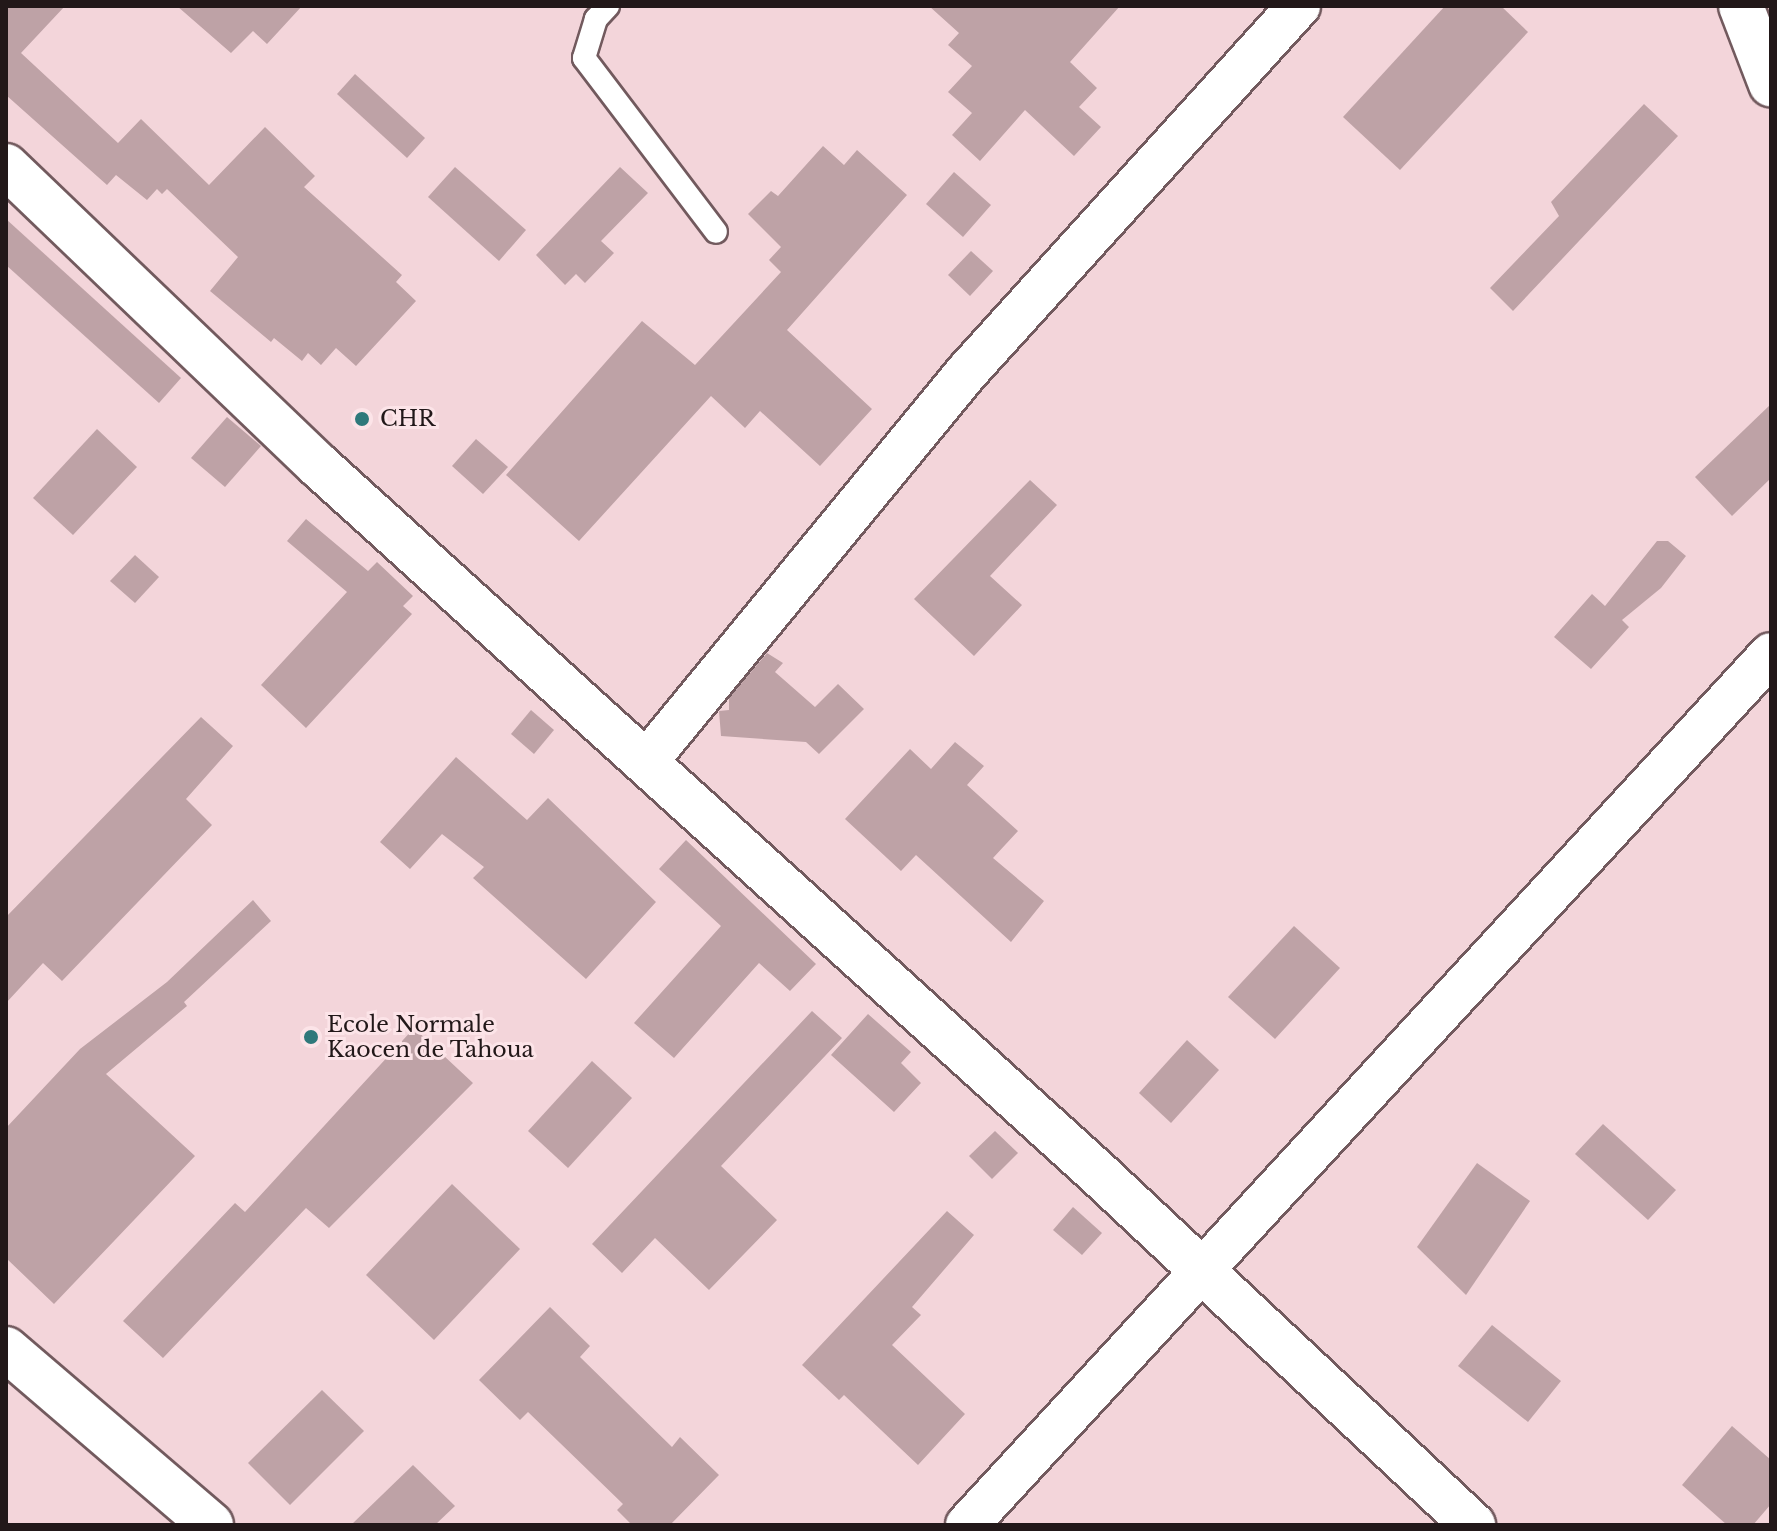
<!DOCTYPE html>
<style>
body{margin:0}
#map{position:relative;width:1777px;height:1531px;overflow:hidden;background:#f3d5da;font-family:"Libre Baskerville",serif}
div>[style]{position:absolute}
.building>*{inset:0;background:#bea2a6}
.roads{filter:drop-shadow(2px 0 #725a5e) drop-shadow(-2px 0 #725a5e) drop-shadow(0 2px #725a5e) drop-shadow(0 -2px #725a5e)}
.service>*{height:22px;margin:-11px;padding:0 11px;transform-origin:11px;border-radius:11px;background:#fff}
.minor>*{height:42px;margin:-21px;padding:0 21px;transform-origin:21px;border-radius:21px;background:#fff}
.tertiary>*{height:44px;margin:-22px;padding:0 22px;transform-origin:22px;border-radius:22px;background:#fff}
.dots>*{width:22px;height:22px;translate:-50% -50%;box-sizing:border-box;border:4px solid #fce4e8;border-radius:50%}
span{translate:-50% -50%;white-space:nowrap;text-align:center;line-height:1.15;-webkit-text-stroke:6px #fce4e8;paint-order:stroke}
.poi-label{font-size:22px;color:#221819}
.left{translate:0 -50%;text-align:left}
.frame{position:absolute;inset:0;border:8px solid #221819;pointer-events:none}
</style>
<div id="map">
<div class="building">
<i style="clip-path:polygon(6px 6px,65px 6px,21px 53px,118px 143px,141px 119px,209px 185px,265px 127px,315px 176px,304px 187px,402px 275px,396px 282px,416px 301px,356px 366px,336px 348px,321px 365px,308px 353px,302px 361px,274px 338px,271px 342px,210px 291px,238px 257px,167px 189px,162px 194px,157px 189px,147px 200px,116px 175px,107px 185px,6px 95px)"></i>
<i style="clip-path:polygon(177px 6px,302px 6px,267px 44px,253px 31px,231px 53px)"></i>
<i style="clip-path:polygon(929px 6px,1120px 6px,1070px 62px,1097px 88px,1079px 107px,1101px 127px,1074px 156px,1025px 110px,980px 161px,952px 135px,972px 113px,948px 92px,972px 66px,948px 45px,959px 33px)"></i>
<i style="clip-path:polygon(1445px 6px,1501px 6px,1528px 32px,1400px 170px,1343px 117px)"></i>
<i style="clip-path:polygon(355px 74px,425px 138px,407px 158px,337px 94px)"></i>
<i style="clip-path:polygon(1644px 104px,1678px 136px,1513px 311px,1490px 288px,1559px 216px,1551px 202px)"></i>
<i style="clip-path:polygon(823px 146px,844px 165px,857px 150px,907px 195px,787px 330px,872px 409px,820px 466px,760px 411px,745px 428px,711px 396px,579px 541px,506px 475px,642px 321px,695px 365px,781px 272px,769px 260px,781px 247px,748px 214px,771px 191px,778px 196px)"></i>
<i style="clip-path:polygon(455px 167px,526px 230px,499px 261px,428px 197px)"></i>
<i style="clip-path:polygon(620px 167px,648px 193px,601px 241px,614px 253px,585px 283px,576px 274px,565px 285px,536px 255px)"></i>
<i style="clip-path:polygon(954px 172px,991px 205px,963px 237px,926px 204px)"></i>
<i style="clip-path:polygon(6px 219px,181px 378px,159px 403px,6px 265px)"></i>
<i style="clip-path:polygon(971px 251px,993px 271px,970px 296px,948px 275px)"></i>
<i style="clip-path:polygon(1771px 404px,1771px 478px,1732px 516px,1695px 477px)"></i>
<i style="clip-path:polygon(227px 417px,261px 446px,225px 487px,191px 458px)"></i>
<i style="clip-path:polygon(97px 429px,137px 467px,73px 535px,33px 498px)"></i>
<i style="clip-path:polygon(476px 439px,508px 467px,483px 494px,452px 466px)"></i>
<i style="clip-path:polygon(1030px 480px,1057px 505px,990px 576px,1022px 605px,974px 656px,914px 599px)"></i>
<i style="clip-path:polygon(306px 519px,368px 571px,377px 562px,413px 596px,403px 606px,412px 614px,306px 728px,261px 685px,347px 592px,287px 541px)"></i>
<i style="clip-path:polygon(1657px 541px,1668px 541px,1686px 556px,1661px 588px,1622px 620px,1629px 627px,1591px 669px,1554px 637px,1592px 594px,1605px 606px)"></i>
<i style="clip-path:polygon(135px 555px,159px 577px,135px 603px,110px 581px)"></i>
<i style="clip-path:polygon(767px 653px,783px 663px,775px 672px,815px 707px,838px 684px,864px 709px,819px 754px,806px 742px,721px 736px,719px 711px,729px 710px,729px 698px)"></i>
<i style="clip-path:polygon(531px 710px,554px 730px,534px 754px,511px 734px)"></i>
<i style="clip-path:polygon(201px 717px,233px 746px,186px 799px,212px 825px,62px 981px,43px 963px,6px 1003px,6px 917px)"></i>
<i style="clip-path:polygon(955px 742px,984px 766px,967px 785px,1018px 831px,993px 858px,1044px 901px,1011px 942px,916px 855px,901px 871px,845px 819px,910px 749px,931px 769px)"></i>
<i style="clip-path:polygon(456px 757px,527px 820px,548px 798px,656px 902px,586px 979px,473px 878px,484px 867px,442px 834px,410px 869px,380px 842px)"></i>
<i style="clip-path:polygon(686px 840px,816px 964px,790px 991px,759px 963px,674px 1058px,634px 1023px,721px 926px,659px 869px)"></i>
<i style="clip-path:polygon(253px 900px,271px 921px,184px 1002px,187px 1006px,106px 1074px,195px 1156px,54px 1304px,6px 1258px,6px 1128px,80px 1049px,167px 982px)"></i>
<i style="clip-path:polygon(1294px 926px,1340px 968px,1275px 1039px,1228px 997px)"></i>
<i style="clip-path:polygon(812px 1011px,842px 1038px,721px 1166px,777px 1220px,709px 1290px,655px 1238px,622px 1273px,592px 1244px)"></i>
<i style="clip-path:polygon(868px 1014px,911px 1052px,901px 1063px,921px 1083px,894px 1112px,831px 1055px)"></i>
<i style="clip-path:polygon(414px 1028px,473px 1083px,329px 1228px,306px 1208px,163px 1358px,123px 1321px,235px 1203px,245px 1212px)"></i>
<i style="clip-path:polygon(1187px 1040px,1219px 1070px,1171px 1123px,1139px 1093px)"></i>
<i style="clip-path:polygon(592px 1061px,632px 1098px,568px 1168px,528px 1131px)"></i>
<i style="clip-path:polygon(1603px 1124px,1676px 1190px,1648px 1220px,1575px 1154px)"></i>
<i style="clip-path:polygon(995px 1131px,1018px 1153px,992px 1179px,969px 1156px)"></i>
<i style="clip-path:polygon(1477px 1163px,1530px 1201px,1466px 1295px,1417px 1247px)"></i>
<i style="clip-path:polygon(452px 1184px,520px 1249px,434px 1340px,366px 1275px)"></i>
<i style="clip-path:polygon(1073px 1207px,1102px 1233px,1082px 1255px,1053px 1230px)"></i>
<i style="clip-path:polygon(947px 1211px,974px 1235px,912px 1307px,921px 1315px,892px 1345px,965px 1414px,918px 1465px,844px 1395px,839px 1400px,802px 1365px)"></i>
<i style="clip-path:polygon(550px 1307px,590px 1346px,580px 1357px,672px 1447px,680px 1437px,719px 1475px,670px 1525px,632px 1525px,617px 1510px,623px 1504px,528px 1412px,520px 1420px,479px 1380px)"></i>
<i style="clip-path:polygon(1492px 1325px,1561px 1381px,1528px 1422px,1458px 1366px)"></i>
<i style="clip-path:polygon(322px 1390px,364px 1431px,290px 1505px,248px 1463px)"></i>
<i style="clip-path:polygon(1732px 1426px,1771px 1460px,1771px 1504px,1753px 1525px,1727px 1525px,1682px 1485px)"></i>
<i style="clip-path:polygon(413px 1465px,455px 1506px,435px 1525px,351px 1525px)"></i>
</div>
<div class="roads">
<div class="service">
<i style="left:608px;top:6px;width:18px;rotate:133deg"></i>
<i style="left:596px;top:19px;width:41px;rotate:107.1deg"></i>
<i style="left:584px;top:58px;width:218px;rotate:52.8deg"></i>
</div>
<div class="minor">
<i style="left:646px;top:762px;width:504px;rotate:-50.56deg"></i>
<i style="left:966px;top:373px;width:496px;rotate:-47.8deg"></i>
<i style="left:967px;top:1525px;width:1185px;rotate:-47.29deg"></i>
</div>
<div class="tertiary">
<i style="left:1741px;top:6px;width:84px;rotate:69deg"></i>
<i style="left:6px;top:166px;width:432px;rotate:43.8deg"></i>
<i style="left:318px;top:465px;width:1059px;rotate:42.24deg"></i>
<i style="left:1102px;top:1177px;width:509px;rotate:43.17deg"></i>
<i style="left:6px;top:1349px;width:270px;rotate:40.6deg"></i>
</div>
</div>
<div class="dots">
<i style="left:362px;top:419px;background:#2f797b"></i>
<i style="left:311px;top:1037px;background:#2f797b"></i>
</div>
<div class="poi-label">
<span class="left" style="left:380px;top:419px">CHR</span>
<span class="left" style="left:327px;top:1037px">Ecole Normale<br>Kaocen de Tahoua</span>
</div>
<div class="frame"></div>
</div>
